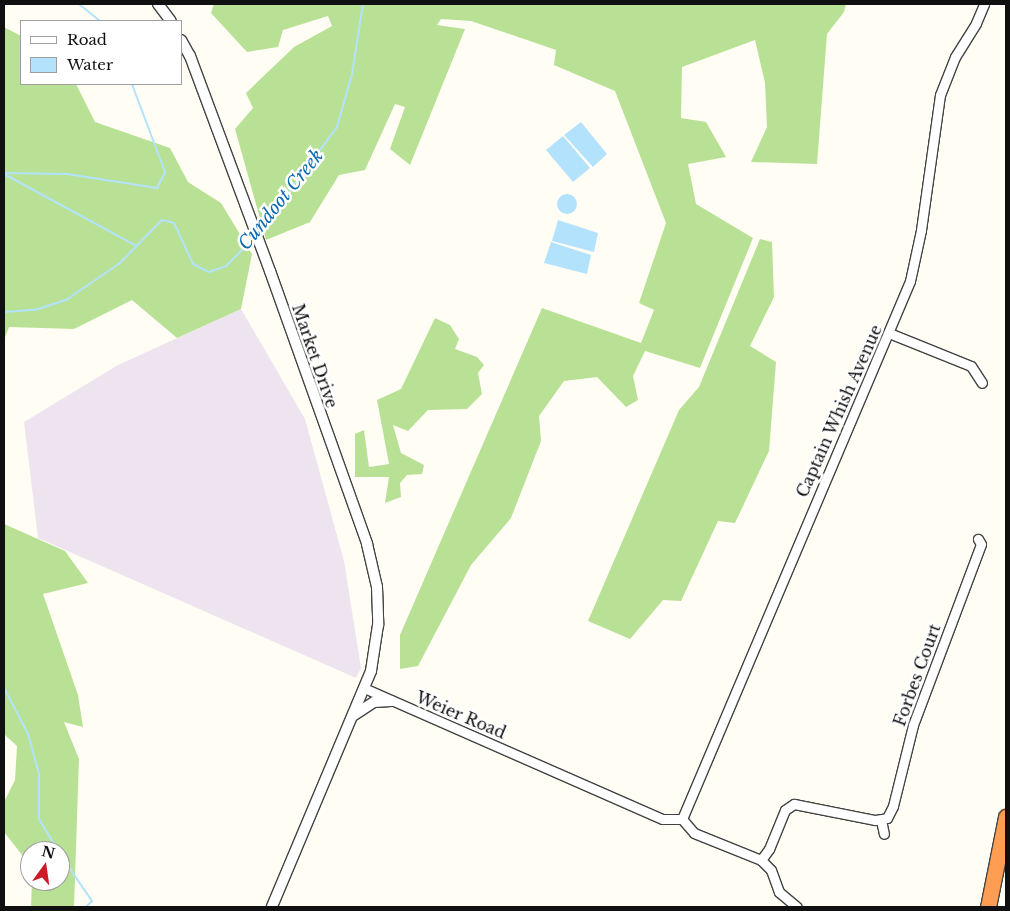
<!DOCTYPE html>
<style>
body{margin:0}
#map{position:relative;width:1010px;height:911px;overflow:hidden;background:#fffdf4;font-family:"Libre Baskerville",serif}
div>[style]{position:absolute}
.industrial>*{inset:0;background:#eee4ef}
.forest>*{inset:0;background:#b9e196}
.water>*{inset:0;background:#b3e2fc}
.round{border-radius:50%}
.stream>*{height:2px;margin:-1px;padding:0 1px;transform-origin:1px;border-radius:1px;background:#b3e2fc}
.roads{filter:drop-shadow(1px 0 #434343) drop-shadow(-1px 0 #434343) drop-shadow(0 1px #434343) drop-shadow(0 -1px #434343)}
.minor>*{height:9px;margin:-4.5px;padding:0 4.5px;transform-origin:4.5px;border-radius:4.5px;background:#fff}
.tertiary>*{height:10px;margin:-5px;padding:0 5px;transform-origin:5px;border-radius:5px;background:#fff}
.motorway>*{height:15px;margin:-7.5px;padding:0 7.5px;transform-origin:7.5px;border-radius:7.5px;background:#ff9d52}
span{translate:-50% -50%;white-space:nowrap;text-align:center;line-height:1.15;-webkit-text-stroke:5px #fff;paint-order:stroke}
.street-label{font-size:16px;color:#101010}
.water-label{font-size:18px;color:#0c6bb0;font-style:italic}
.frame{position:absolute;inset:0;border:5px solid #101010;pointer-events:none}
.legend{position:absolute;left:20px;top:20px;width:162px;height:65px;box-sizing:border-box;background:#fff;border:1px solid #9f9f9f;margin:0;padding:6px 9px;list-style:none;font-size:15px;color:#101010}
.legend li{display:flex;align-items:center;gap:10px;height:25px}
.legend b{width:25px;border:1px solid #9f9f9f}
.north{position:absolute;left:20px;top:841px;width:50px;height:50px;box-sizing:border-box;background:#fff;border:1px solid #9f9f9f;border-radius:50%;rotate:14deg;font-size:14px;font-weight:700;line-height:20px;text-align:center;color:#101010}
.north::after{content:'';display:block;margin:auto;width:18px;height:22px;background:#cf1a26;clip-path:polygon(50% 0,100% 100%,50% 72%,0 100%)}
</style>
<div id="map">
<div class="industrial">
<i style="clip-path:polygon(241px 309px,305px 419px,344px 561px,361px 668px,356px 678px,38px 538px,24px 422px,118px 365px)"></i>
</div>
<div class="forest">
<i style="clip-path:polygon(214px 4px,846px 4px,844px 12px,827px 34px,817px 164px,751px 162px,767px 127px,765px 83px,755px 40px,682px 67px,681px 118px,706px 122px,726px 157px,688px 164px,696px 204px,753px 238px,700px 368px,645px 351px,633px 376px,638px 400px,626px 407px,597px 377px,564px 381px,539px 416px,541px 441px,511px 518px,471px 565px,418px 666px,400px 669px,400px 635px,542px 308px,641px 343px,654px 310px,639px 303px,666px 223px,615px 91px,554px 65px,556px 50px,471px 21px,441px 19px,437px 25px,465px 29px,410px 165px,390px 149px,405px 107px,395px 104px,365px 170px,339px 175px,310px 222px,266px 240px,235px 129px,253px 108px,246px 93px,294px 47px,332px 26px,328px 16px,283px 30px,278px 47px,247px 52px,211px 13px)"></i>
<i style="clip-path:polygon(4px 27px,21px 36px,21px 84px,76px 84px,95px 122px,170px 148px,188px 182px,221px 203px,252px 254px,241px 309px,177px 338px,132px 300px,74px 329px,9px 327px,4px 340px)"></i>
<i style="clip-path:polygon(760px 239px,772px 242px,774px 297px,750px 346px,776px 362px,769px 451px,735px 523px,718px 521px,681px 601px,663px 600px,630px 639px,588px 621px,679px 410px,699px 387px)"></i>
<i style="clip-path:polygon(435px 318px,450px 325px,459px 339px,455px 349px,477px 357px,484px 365px,478px 373px,482px 394px,467px 409px,428px 410px,408px 431px,393px 425px,401px 453px,424px 465px,422px 474px,407px 475px,400px 483px,401px 497px,385px 503px,389px 477px,355px 477px,355px 434px,364px 430px,369px 467px,389px 464px,377px 400px,401px 389px)"></i>
<i style="clip-path:polygon(4px 524px,65px 551px,88px 583px,43px 594px,78px 695px,83px 727px,64px 722px,79px 759px,74px 907px,31px 907px,32px 881px,60px 881px,60px 851px,30px 851px,30px 865px,4px 832px,4px 802px,15px 780px,17px 746px,4px 734px)"></i>
</div>
<div class="water">
<i style="clip-path:polygon(581px 122px,607px 154px,593px 167px,564px 135px)"></i>
<i style="clip-path:polygon(563px 136px,590px 168px,573px 182px,546px 150px)"></i>
<i class="round" style="left:557px;top:194px;width:20px;height:20px"></i>
<i style="clip-path:polygon(558px 220px,598px 233px,594px 252px,552px 241px)"></i>
<i style="clip-path:polygon(551px 242px,591px 255px,587px 274px,544px 263px)"></i>
</div>
<div class="stream">
<i style="left:79px;top:4px;width:27px;rotate:39deg"></i>
<i style="left:4px;top:173px;width:63px;rotate:0.9deg"></i>
<i style="left:67px;top:174px;width:91px;rotate:8.8deg"></i>
<i style="left:157px;top:188px;width:18px;rotate:-63deg"></i>
<i style="left:165px;top:172px;width:94px;rotate:-110.6deg"></i>
<i style="left:4px;top:174px;width:149px;rotate:28.5deg"></i>
<i style="left:259px;top:232px;width:131px;rotate:-53.4deg"></i>
<i style="left:337px;top:127px;width:55px;rotate:-74.2deg"></i>
<i style="left:352px;top:74px;width:71px;rotate:-81.1deg"></i>
<i style="left:4px;top:312px;width:31px;rotate:-4deg"></i>
<i style="left:35px;top:310px;width:33px;rotate:-18deg"></i>
<i style="left:66px;top:300px;width:65px;rotate:-34.4deg"></i>
<i style="left:120px;top:263px;width:60px;rotate:-45.7deg"></i>
<i style="left:162px;top:220px;width:12px;rotate:14deg"></i>
<i style="left:174px;top:223px;width:45px;rotate:65.1deg"></i>
<i style="left:193px;top:264px;width:18px;rotate:27deg"></i>
<i style="left:209px;top:272px;width:18px;rotate:-19deg"></i>
<i style="left:226px;top:266px;width:40px;rotate:-45deg"></i>
<i style="left:4px;top:688px;width:52px;rotate:62.4deg"></i>
<i style="left:28px;top:734px;width:41px;rotate:74.6deg"></i>
<i style="left:39px;top:774px;width:45px;rotate:90deg"></i>
<i style="left:39px;top:819px;width:37px;rotate:59deg"></i>
<i style="left:60px;top:854px;width:57px;rotate:55.8deg"></i>
<i style="left:92px;top:901px;width:8px;rotate:135deg"></i>
</div>
<div class="roads">
<div class="minor">
<i style="left:889px;top:333px;width:88px;rotate:21.9deg"></i>
<i style="left:971px;top:366px;width:20px;rotate:57deg"></i>
<i style="left:364px;top:688px;width:326px;rotate:23.7deg"></i>
<i style="left:663px;top:819px;width:19px"></i>
<i style="left:682px;top:819px;width:18px;rotate:49deg"></i>
<i style="left:694px;top:833px;width:72px;rotate:21.9deg"></i>
<i style="left:761px;top:860px;width:14px;rotate:45deg"></i>
<i style="left:771px;top:870px;width:23px;rotate:70deg"></i>
<i style="left:779px;top:892px;width:23px;rotate:40deg"></i>
<i style="left:682px;top:819px;width:584px;rotate:-67.03deg"></i>
<i style="left:910px;top:281px;width:52px;rotate:-77.8deg"></i>
<i style="left:921px;top:230px;width:136px;rotate:-82deg"></i>
<i style="left:940px;top:95px;width:41px;rotate:-68.5deg"></i>
<i style="left:955px;top:57px;width:40px;rotate:-58deg"></i>
<i style="left:976px;top:23px;width:21px;rotate:-67deg"></i>
<i style="left:881px;top:820px;width:14px;rotate:78deg"></i>
<i style="left:761px;top:860px;width:14px;rotate:-54deg"></i>
<i style="left:769px;top:849px;width:42px;rotate:-67.7deg"></i>
<i style="left:785px;top:810px;width:11px;rotate:-34deg"></i>
<i style="left:794px;top:804px;width:83px;rotate:11.2deg"></i>
<i style="left:875px;top:820px;width:12px;rotate:-9deg"></i>
<i style="left:887px;top:818px;width:13px;rotate:-63deg"></i>
<i style="left:893px;top:806px;width:83px;rotate:-76.1deg"></i>
<i style="left:913px;top:725px;width:193px;rotate:-69.4deg"></i>
<i style="left:981px;top:544px;width:6px;rotate:-121deg"></i>
</div>
<div class="tertiary">
<i style="left:158px;top:4px;width:21px;rotate:53deg"></i>
<i style="left:181px;top:40px;width:18px;rotate:61deg"></i>
<i style="left:190px;top:56px;width:229px;rotate:69.6deg"></i>
<i style="left:270px;top:271px;width:290px;rotate:70.4deg"></i>
<i style="left:367px;top:544px;width:44px;rotate:76.9deg"></i>
<i style="left:377px;top:587px;width:38px;rotate:88deg"></i>
<i style="left:378px;top:625px;width:47px;rotate:98.7deg"></i>
<i style="left:371px;top:671px;width:256px;rotate:112.8deg"></i>
<i style="left:354px;top:715px;width:24px;rotate:-33deg"></i>
<i style="left:374px;top:702px;width:17px;rotate:-3deg"></i>
</div>
<div class="motorway">
<i style="left:988px;top:907px;width:92px;rotate:-78.7deg"></i>
</div>
</div>
<div class="street-label">
<span style="left:315px;top:356px;rotate:71deg">Market Drive</span>
<span style="left:839px;top:411px;rotate:-66deg">Captain Whish Avenue</span>
<span style="left:917px;top:675px;rotate:-70deg">Forbes Court</span>
<span style="left:461px;top:715px;rotate:23deg">Weier Road</span>
</div>
<div class="water-label">
<span style="left:281px;top:200px;rotate:-51deg">Cundoot Creek</span>
</div>
<div class="frame"></div>
<ul class="legend">
<li><b style="height:6px;background:#fff"></b>Road</li>
<li><b style="height:14px;background:#b3e2fc"></b>Water</li>
</ul>
<div class="north">N</div>
</div>
